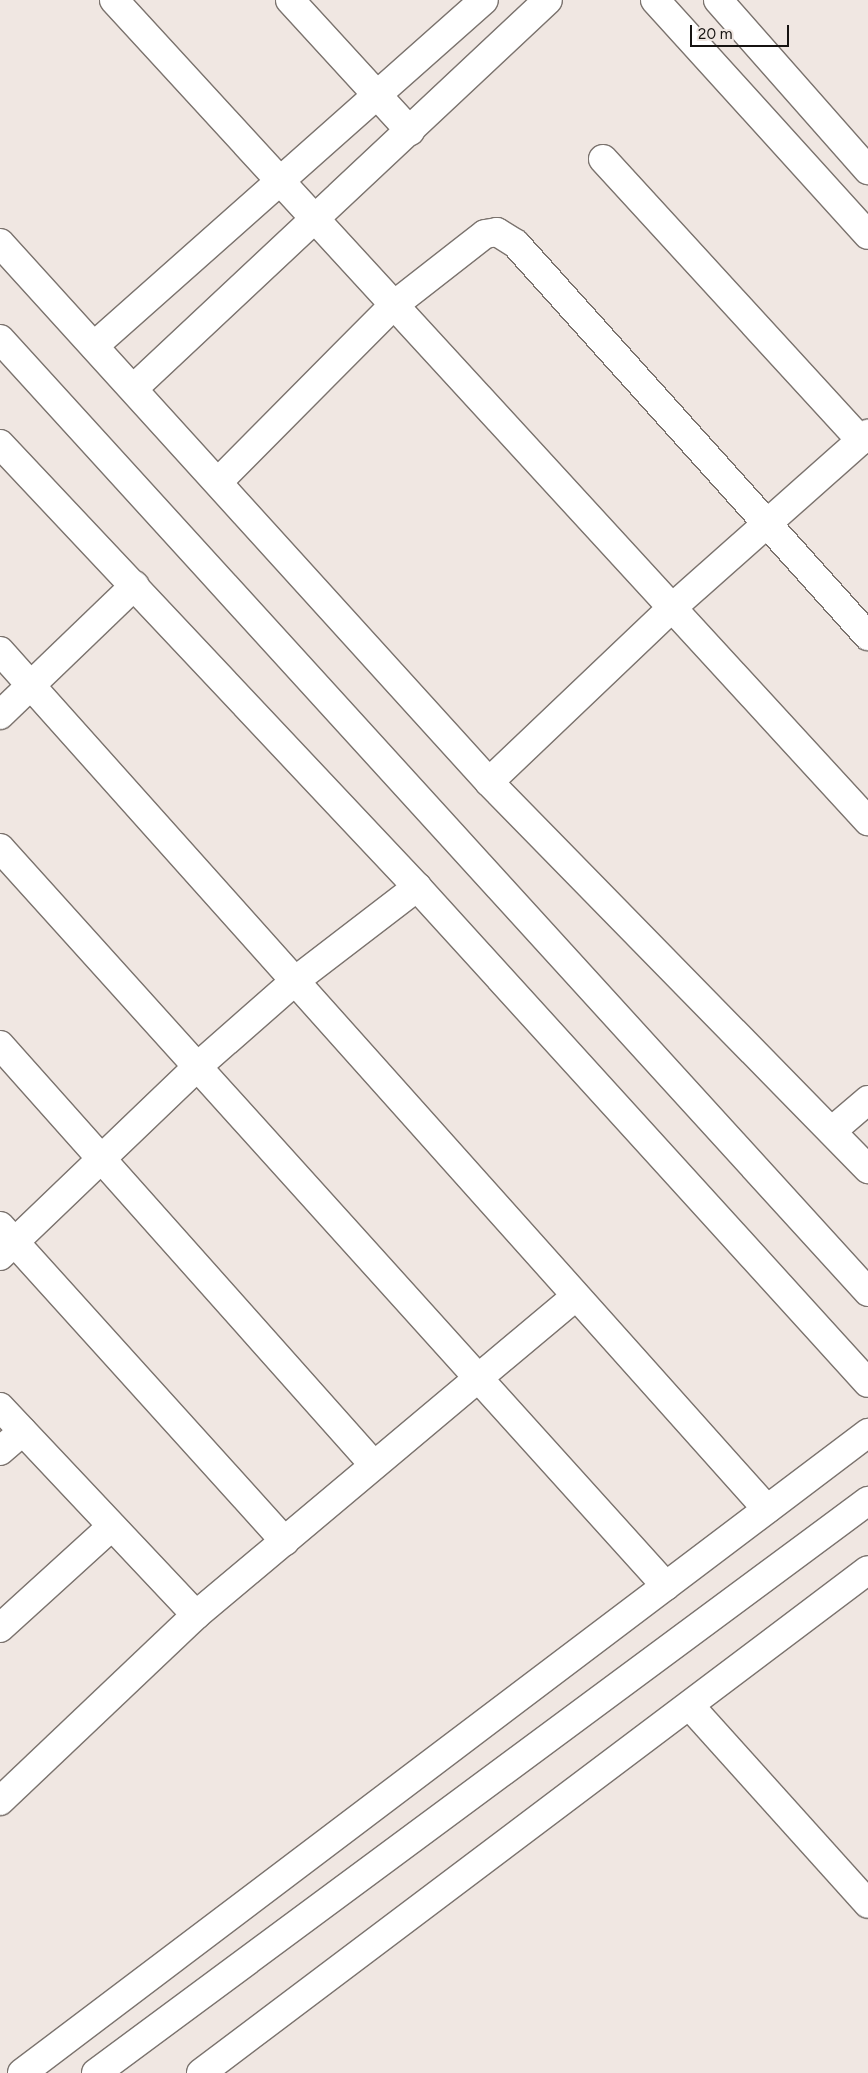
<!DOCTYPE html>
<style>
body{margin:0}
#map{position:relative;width:868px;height:2073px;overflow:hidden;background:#f0e7e2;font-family:Figtree,sans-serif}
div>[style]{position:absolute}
.roads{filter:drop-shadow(1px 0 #7b736e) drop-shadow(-1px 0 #7b736e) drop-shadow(0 1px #7b736e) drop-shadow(0 -1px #7b736e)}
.minor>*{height:28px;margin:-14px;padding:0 14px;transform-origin:14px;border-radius:14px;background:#fff}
span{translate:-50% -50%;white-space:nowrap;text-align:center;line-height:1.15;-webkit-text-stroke:5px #f0e7e2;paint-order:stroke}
.scale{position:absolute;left:690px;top:25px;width:99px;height:22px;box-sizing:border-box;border:2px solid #161311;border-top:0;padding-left:6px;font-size:15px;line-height:18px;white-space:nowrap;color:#161311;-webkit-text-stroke:4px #f0e7e2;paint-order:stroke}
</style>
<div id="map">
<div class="roads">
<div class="minor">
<i style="left:114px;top:0;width:1115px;rotate:47.44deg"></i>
<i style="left:290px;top:0;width:178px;rotate:47.5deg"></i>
<i style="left:655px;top:0;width:317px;rotate:47.8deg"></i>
<i style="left:718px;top:0;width:227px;rotate:48.6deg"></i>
<i style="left:603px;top:159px;width:382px;rotate:47.5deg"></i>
<i style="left:0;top:243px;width:728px;rotate:47.78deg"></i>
<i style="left:489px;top:782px;width:542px;rotate:45.6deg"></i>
<i style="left:0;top:339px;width:1289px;rotate:47.67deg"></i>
<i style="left:94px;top:346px;width:521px;rotate:-41.58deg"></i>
<i style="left:134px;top:388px;width:567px;rotate:-43.14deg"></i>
<i style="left:0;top:444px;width:608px;rotate:46.73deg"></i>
<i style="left:417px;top:887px;width:670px;rotate:47.72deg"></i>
<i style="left:218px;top:482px;width:250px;rotate:-45.2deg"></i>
<i style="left:394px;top:305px;width:115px;rotate:-38deg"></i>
<i style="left:485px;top:234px;width:12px;rotate:-9deg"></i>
<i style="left:497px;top:232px;width:22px;rotate:32deg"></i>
<i style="left:516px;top:244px;width:527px;rotate:48.08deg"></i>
<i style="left:0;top:651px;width:1151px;rotate:48.21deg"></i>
<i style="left:0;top:715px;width:187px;rotate:-43.9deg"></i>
<i style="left:489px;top:782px;width:254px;rotate:-43.6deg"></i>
<i style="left:673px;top:607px;width:261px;rotate:-41.6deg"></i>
<i style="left:0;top:848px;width:994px;rotate:47.94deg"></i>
<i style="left:0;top:1045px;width:562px;rotate:48.32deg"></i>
<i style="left:833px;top:1130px;width:46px;rotate:-40.6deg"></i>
<i style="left:0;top:1226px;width:425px;rotate:47.9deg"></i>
<i style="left:0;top:1256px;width:273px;rotate:-43.8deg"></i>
<i style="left:197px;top:1067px;width:132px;rotate:-41.3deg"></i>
<i style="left:296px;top:980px;width:153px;rotate:-37.5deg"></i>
<i style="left:0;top:1407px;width:286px;rotate:46.7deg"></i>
<i style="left:0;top:1451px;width:30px;rotate:-41deg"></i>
<i style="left:0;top:1628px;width:151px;rotate:-42.3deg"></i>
<i style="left:690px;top:1706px;width:266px;rotate:48deg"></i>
<i style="left:0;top:1801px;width:270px;rotate:-43.5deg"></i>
<i style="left:196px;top:1615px;width:496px;rotate:-40deg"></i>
<i style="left:22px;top:2073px;width:1061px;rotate:-37.11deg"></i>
<i style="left:96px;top:2073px;width:961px;rotate:-36.54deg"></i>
<i style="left:201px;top:2073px;width:835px;rotate:-37.02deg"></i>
</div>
</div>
<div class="scale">20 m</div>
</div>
